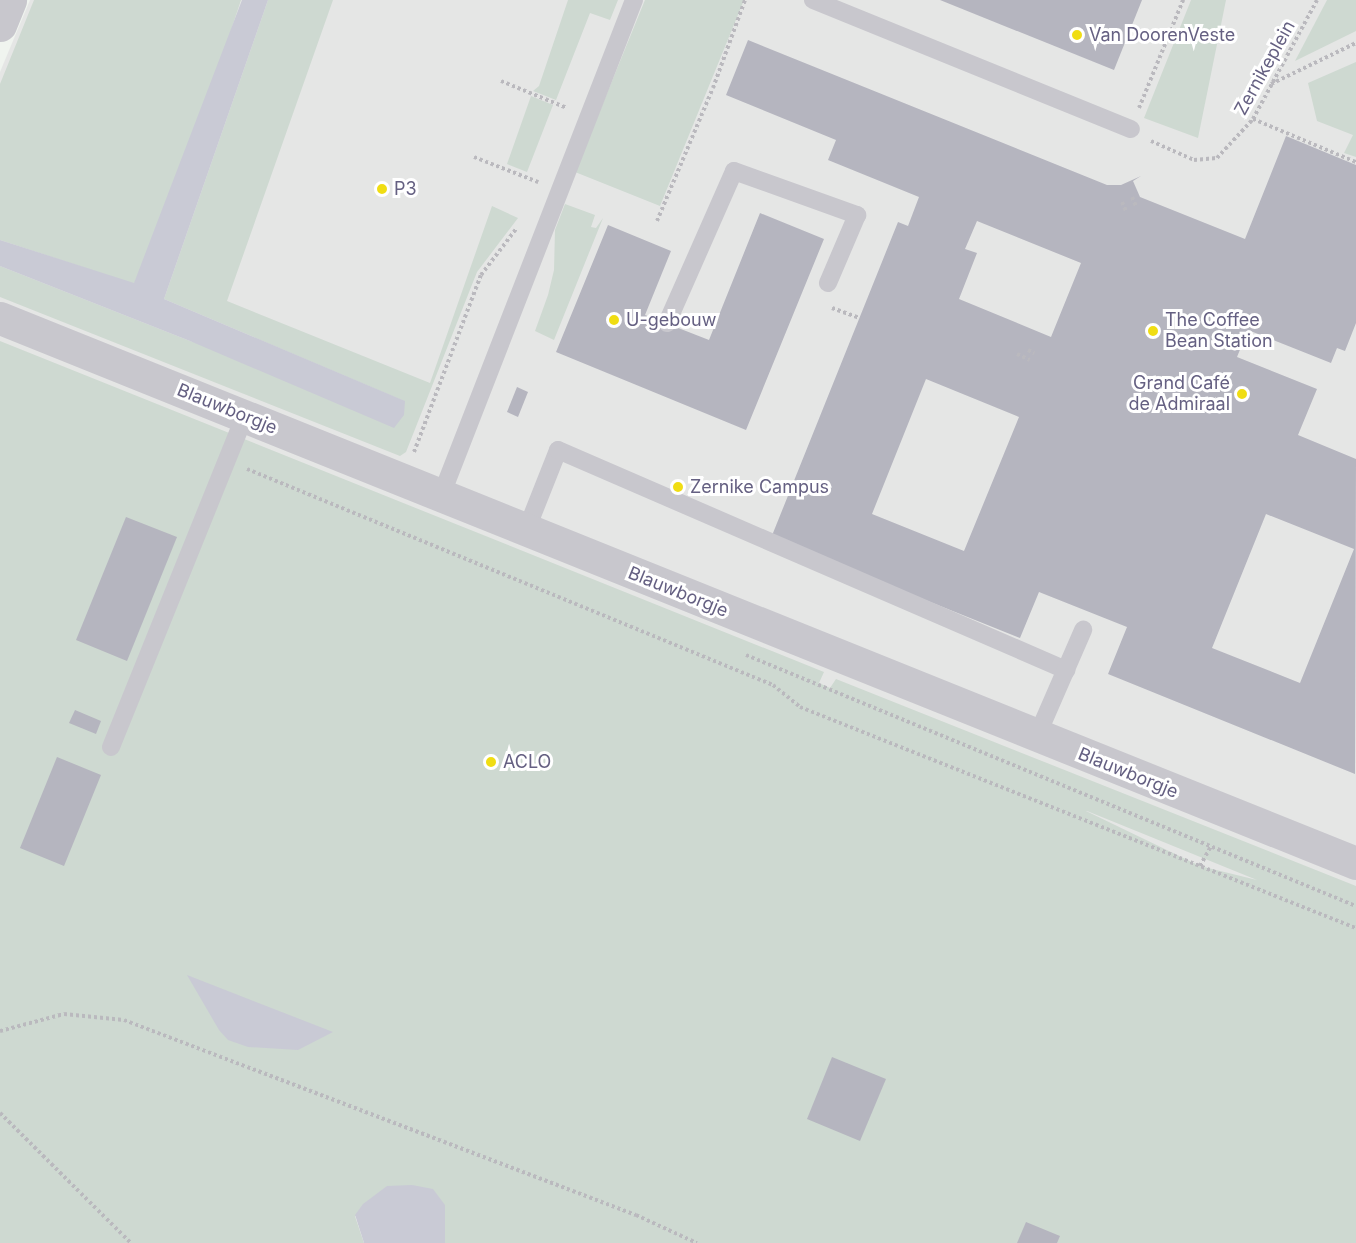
<!DOCTYPE html>
<meta charset="utf-8">
<style>
body{margin:0}
#map{position:relative;width:1356px;height:1243px;overflow:hidden;background:#f0f4ef;font-family:Inter,sans-serif}
div>[style]{position:absolute}
.built>*{inset:0;background:#e5e6e5}
.green>*{inset:0;background:#ced9d1}
.water>*{inset:0;background:#c9cad5}
.building>*{inset:0;background:#b5b5bf}
.path>*{height:4px;margin-top:-2px;transform-origin:0;background:repeating-linear-gradient(90deg,#bab9be 0 3px,transparent 0 6px)}
.service>*{height:18px;margin:-9px;padding:0 9px;transform-origin:9px;border-radius:9px;background:#c8c7cd}
.minor>*{height:33px;margin:-16.5px;padding:0 16.5px;transform-origin:16.5px;border-radius:16.5px;background:#c8c7cd}
.tertiary>*{height:33px;margin:-16.5px;padding:0 16.5px;transform-origin:16.5px;border-radius:16.5px;background:#c8c7cd}
.dots>*{width:16px;height:16px;translate:-50% -50%;box-sizing:border-box;border:3px solid #fff;border-radius:50%}
span{translate:-50% -50%;white-space:nowrap;text-align:center;line-height:1.15;-webkit-text-stroke:6px #fff;paint-order:stroke}
.poi-label{font-size:18px;color:#656082}
.left{translate:0 -50%;text-align:left}
.right{translate:-100% -50%;text-align:right}
.street-label{font-size:18px;color:#656082}
</style>
<div id="map">
<div class="built">
<i style="clip-path:polygon(30px 0,1356px 0,1356px 1243px,0 902px,0 72px)"></i>
</div>
<div class="green">
<i style="clip-path:polygon(34px 0,241px 0,199px 127px,134px 284px,0 240px,0 84px)"></i>
<i style="clip-path:polygon(268px 0,333px 0,227px 301px,430px 383px,492px 206px,518px 218px,477px 272px,406px 452px,400px 456px,0 297px,0 266px,190px 341px,404px 401px,164px 299px)"></i>
<i style="clip-path:polygon(568px 0,618px 0,610px 20px,590px 13px,556px 100px,533px 91px,539px 86px)"></i>
<i style="clip-path:polygon(645px 0,744px 0,660px 206px,575px 172px)"></i>
<i style="clip-path:polygon(1191px 0,1226px 0,1198px 138px,1144px 118px)"></i>
<i style="clip-path:polygon(1327px 0,1356px 0,1356px 31px,1295px 61px)"></i>
<i style="clip-path:polygon(1356px 62px,1356px 157px,1344px 153px,1353px 135px,1317px 121px,1308px 83px)"></i>
<i style="clip-path:polygon(531px 96px,553px 105px,527px 172px,507px 164px)"></i>
<i style="clip-path:polygon(565px 204px,595px 215px,591px 227px,596px 228px,603px 218px,554px 340px,535px 331px,548px 295px,554px 270px,555px 230px)"></i>
<i style="clip-path:polygon(evenodd,0 341px,824px 672px,819px 683px,830px 688px,836px 679px,1356px 886px,1356px 1243px,445px 1243px,445px 1205px,355px 1216px,364px 1243px,0 1243px,0 341px,1086px 811px,1087px 811px,1257px 880px,1200px 866px,1086px 811px)"></i>
</div>
<div class="water">
<i style="clip-path:polygon(242px 0,268px 0,164px 299px,405px 401px,404px 415px,394px 428px,190px 341px,0 266px,0 240px,134px 283px)"></i>
<i style="clip-path:polygon(187px 975px,333px 1032px,298px 1050px,248px 1047px,228px 1040px,219px 1030px)"></i>
<i style="clip-path:polygon(412px 1185px,433px 1189px,445px 1205px,445px 1243px,364px 1243px,355px 1215px,363px 1204px,387px 1186px)"></i>
</div>
<div class="building">
<i style="clip-path:polygon(940px 0,1142px 0,1114px 70px)"></i>
<i style="clip-path:polygon(evenodd,748px 40px,1107px 185px,1121px 185px,1141px 176px,1133px 181px,1140px 197px,1245px 239px,1286px 136px,1356px 165px,1356px 323px,1345px 351px,1337px 348px,1331px 363px,1248px 330px,1237px 357px,1317px 389px,1298px 435px,1356px 459px,1355px 774px,1108px 674px,1127px 627px,1039px 592px,1020px 638px,771px 538px,898px 222px,908px 226px,919px 197px,828px 160px,836px 140px,726px 95px,748px 40px,977px 221px,1081px 263px,1051px 337px,959px 299px,977px 253px,965px 249px,977px 221px,748px 40px,926px 379px,1019px 417px,964px 551px,872px 514px,926px 379px,748px 40px,1266px 514px,1354px 549px,1300px 683px,1212px 648px,1266px 514px)"></i>
<i style="clip-path:polygon(760px 213px,824px 239px,746px 430px,556px 352px,608px 225px,671px 251px,645px 315px,709px 340px)"></i>
<i style="clip-path:polygon(517px 387px,528px 392px,518px 417px,507px 412px)"></i>
<i style="clip-path:polygon(126px 517px,177px 537px,127px 661px,76px 640px)"></i>
<i style="clip-path:polygon(75px 710px,101px 721px,96px 734px,69px 723px)"></i>
<i style="clip-path:polygon(57px 757px,101px 775px,64px 866px,20px 848px)"></i>
<i style="clip-path:polygon(832px 1057px,886px 1079px,860px 1141px,807px 1119px)"></i>
<i style="clip-path:polygon(1026px 1222px,1060px 1236px,1057px 1243px,1017px 1243px)"></i>
</div>
<div class="path">
<i style="left:501px;top:81px;width:71px;rotate:22.2deg"></i>
<i style="left:1271px;top:84px;width:94px;rotate:-25.8deg"></i>
<i style="left:1139px;top:108px;width:117px;rotate:-67.8deg"></i>
<i style="left:1253px;top:119px;width:112px;rotate:22.7deg"></i>
<i style="left:1151px;top:141px;width:47px;rotate:23.8deg"></i>
<i style="left:1194px;top:160px;width:23px;rotate:-5deg"></i>
<i style="left:1217px;top:158px;width:53px;rotate:-47.3deg"></i>
<i style="left:1253px;top:119px;width:135px;rotate:-61.7deg"></i>
<i style="left:474px;top:157px;width:69px;rotate:21.3deg"></i>
<i style="left:1132px;top:197px;width:10px;rotate:66deg"></i>
<i style="left:1122px;top:202px;width:10px;rotate:66deg"></i>
<i style="left:657px;top:221px;width:144px;rotate:-67.2deg"></i>
<i style="left:713px;top:88px;width:94px;rotate:-70deg"></i>
<i style="left:832px;top:308px;width:29px;rotate:20deg"></i>
<i style="left:1028px;top:350px;width:7px;rotate:27deg"></i>
<i style="left:1017px;top:354px;width:14px;rotate:25deg"></i>
<i style="left:414px;top:452px;width:189px;rotate:-69.3deg"></i>
<i style="left:481px;top:275px;width:58px;rotate:-52.7deg"></i>
<i style="left:247px;top:469px;width:569px;rotate:22.33deg"></i>
<i style="left:773px;top:685px;width:35px;rotate:39deg"></i>
<i style="left:800px;top:707px;width:598px;rotate:21.68deg"></i>
<i style="left:746px;top:655px;width:660px;rotate:22.37deg"></i>
<i style="left:1200px;top:866px;width:23px;rotate:-61deg"></i>
<i style="left:0;top:1031px;width:66px;rotate:-14.9deg"></i>
<i style="left:64px;top:1014px;width:60px;rotate:5.7deg"></i>
<i style="left:124px;top:1020px;width:548px;rotate:20.85deg"></i>
<i style="left:636px;top:1215px;width:67px;rotate:24.7deg"></i>
<i style="left:0;top:1113px;width:185px;rotate:44.8deg"></i>
</div>
<div class="service">
<i style="left:813px;top:0;width:343px;rotate:22.1deg"></i>
<i style="left:667px;top:323px;width:166px;rotate:-66.2deg"></i>
<i style="left:734px;top:171px;width:131px;rotate:19.7deg"></i>
<i style="left:857px;top:215px;width:74px;rotate:113.1deg"></i>
<i style="left:441px;top:496px;width:532px;rotate:-68.74deg"></i>
<i style="left:526px;top:531px;width:87px;rotate:-68.4deg"></i>
<i style="left:558px;top:450px;width:554px;rotate:23.42deg"></i>
<i style="left:1037px;top:736px;width:116px;rotate:-66.5deg"></i>
<i style="left:111px;top:747px;width:357px;rotate:-68deg"></i>
</div>
<div class="minor">
<i style="left:0;top:25px;width:27px;rotate:-68deg"></i>
</div>
<div class="tertiary">
<i style="left:0;top:318px;width:1461px;rotate:21.9deg"></i>
</div>
<div class="dots">
<i style="left:1077px;top:35px;background:#f0dd13"></i>
<i style="left:382px;top:189px;background:#f0dd13"></i>
<i style="left:614px;top:320px;background:#f0dd13"></i>
<i style="left:1153px;top:331px;background:#f0dd13"></i>
<i style="left:1242px;top:394px;background:#f0dd13"></i>
<i style="left:678px;top:487px;background:#f0dd13"></i>
<i style="left:491px;top:762px;background:#f0dd13"></i>
</div>
<div class="poi-label">
<span class="left" style="left:1089px;top:35px">Van DoorenVeste</span>
<span class="left" style="left:394px;top:189px">P3</span>
<span class="left" style="left:626px;top:320px">U-gebouw</span>
<span class="left" style="left:1165px;top:331px">The Coffee<br>Bean Station</span>
<span class="right" style="left:1230px;top:394px">Grand Café<br>de Admiraal</span>
<span class="left" style="left:690px;top:487px">Zernike Campus</span>
<span class="left" style="left:503px;top:762px">ACLO</span>
</div>
<div class="street-label">
<span style="left:1265px;top:68px;rotate:-61deg">Zernikeplein</span>
<span style="left:227px;top:409px;rotate:22deg">Blauwborgje</span>
<span style="left:678px;top:592px;rotate:22deg">Blauwborgje</span>
<span style="left:1128px;top:773px;rotate:22deg">Blauwborgje</span>
</div>
</div>
